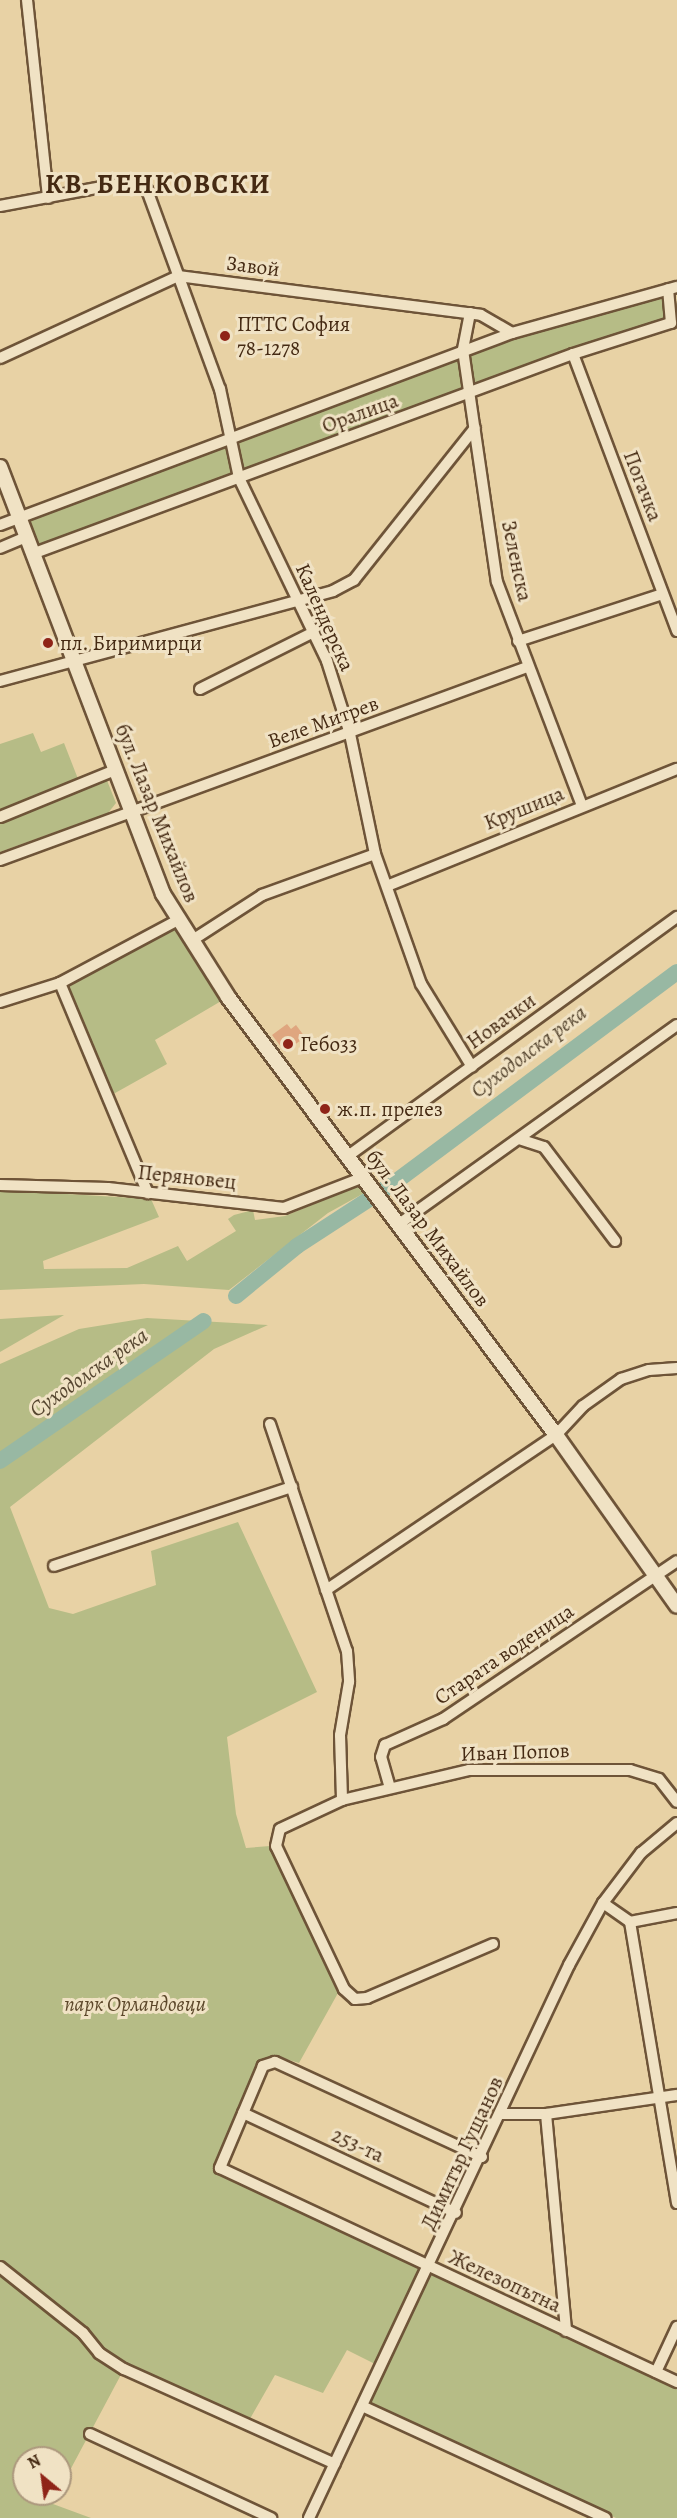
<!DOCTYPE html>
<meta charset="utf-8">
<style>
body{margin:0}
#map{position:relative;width:677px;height:2518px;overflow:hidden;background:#e8d2a5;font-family:Alegreya,serif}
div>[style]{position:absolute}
.green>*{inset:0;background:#b6bc86}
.river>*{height:16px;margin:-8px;padding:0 8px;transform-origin:8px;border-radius:8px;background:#98b8a3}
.building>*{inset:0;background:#dfa67f}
.roads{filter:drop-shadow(2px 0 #6e5438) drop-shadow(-2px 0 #6e5438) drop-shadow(0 2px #6e5438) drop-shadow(0 -2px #6e5438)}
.minor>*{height:10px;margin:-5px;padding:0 5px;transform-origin:5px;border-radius:5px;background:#f0e2c4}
.tertiary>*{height:14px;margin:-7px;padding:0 7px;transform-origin:7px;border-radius:7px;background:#f0e2c4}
.dots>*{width:16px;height:16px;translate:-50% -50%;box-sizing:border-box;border:3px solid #f0e2c4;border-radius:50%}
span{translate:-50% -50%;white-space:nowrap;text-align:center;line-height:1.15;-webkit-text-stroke:6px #f0e2c4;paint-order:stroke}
.street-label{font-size:21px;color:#452a13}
.poi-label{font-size:21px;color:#452a13}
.left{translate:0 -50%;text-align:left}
.park-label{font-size:21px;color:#5c472a;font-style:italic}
.water-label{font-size:22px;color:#564630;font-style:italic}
.district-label{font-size:27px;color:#452a13;font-weight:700;letter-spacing:1.5px}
.north{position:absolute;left:12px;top:2446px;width:60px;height:60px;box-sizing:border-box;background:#f0e2c4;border:2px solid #ac987d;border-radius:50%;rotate:331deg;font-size:16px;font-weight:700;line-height:24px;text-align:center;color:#452a13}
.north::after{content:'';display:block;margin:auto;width:21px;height:27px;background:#8f2418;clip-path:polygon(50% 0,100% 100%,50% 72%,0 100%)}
</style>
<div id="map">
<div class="green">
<i style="clip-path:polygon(668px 289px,671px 323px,32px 554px,18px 517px,463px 350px)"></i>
<i style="clip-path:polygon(33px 733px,41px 752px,64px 743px,80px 784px,0 817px,0 744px)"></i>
<i style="clip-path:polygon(106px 778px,116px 803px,108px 813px,0 852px,0 822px)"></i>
<i style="clip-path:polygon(178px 920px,228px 997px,155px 1040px,167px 1064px,108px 1097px,60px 983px)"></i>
<i style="clip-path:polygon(360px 1185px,366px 1192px,328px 1213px,229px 1290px,144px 1284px,0 1290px,0 1190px,151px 1199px,159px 1217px,43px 1261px,44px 1269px,127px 1268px,178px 1246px,187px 1261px,236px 1231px,228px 1219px,234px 1215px,253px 1210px,255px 1220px,285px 1216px)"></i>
<i style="clip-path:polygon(63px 1315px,64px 1315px,0 1352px,0 1319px)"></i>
<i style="clip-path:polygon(147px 1318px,268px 1325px,214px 1349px,10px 1507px,49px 1608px,73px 1614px,156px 1585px,151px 1551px,238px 1522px,317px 1692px,227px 1737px,236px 1814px,246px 1848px,270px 1846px,338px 1993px,299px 2063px,279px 2057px,258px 2062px,214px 2171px,677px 2387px,677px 2518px,616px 2518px,368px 2404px,385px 2369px,347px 2350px,323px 2393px,275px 2375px,247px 2424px,124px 2369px,60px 2489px,60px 2458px,24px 2458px,24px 2494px,57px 2494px,53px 2504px,91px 2518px,0 2518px,0 1364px,79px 1329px)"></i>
</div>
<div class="river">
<i style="left:236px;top:1296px;width:79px;rotate:-39.3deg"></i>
<i style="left:297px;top:1246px;width:116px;rotate:-33deg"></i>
<i style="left:394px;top:1183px;width:353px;rotate:-36.7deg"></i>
<i style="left:0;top:1461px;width:247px;rotate:-34.5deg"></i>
</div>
<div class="building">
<i style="clip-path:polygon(287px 1024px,291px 1029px,296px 1025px,305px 1037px,285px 1052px,272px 1035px)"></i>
</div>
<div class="roads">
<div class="minor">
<i style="left:27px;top:0;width:199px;rotate:83.9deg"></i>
<i style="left:0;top:206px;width:130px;rotate:-10.6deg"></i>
<i style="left:128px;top:182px;width:21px;rotate:23deg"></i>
<i style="left:147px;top:190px;width:212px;rotate:69.9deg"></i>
<i style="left:220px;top:389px;width:91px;rotate:77.9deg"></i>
<i style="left:239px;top:478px;width:203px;rotate:64.3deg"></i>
<i style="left:327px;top:661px;width:77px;rotate:72.5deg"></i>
<i style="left:350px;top:734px;width:123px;rotate:78.2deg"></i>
<i style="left:375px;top:854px;width:138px;rotate:70.5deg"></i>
<i style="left:421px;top:984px;width:97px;rotate:58.4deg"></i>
<i style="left:470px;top:313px;width:38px;rotate:101deg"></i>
<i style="left:463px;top:350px;width:234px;rotate:81.7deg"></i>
<i style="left:497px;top:582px;width:240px;rotate:69.2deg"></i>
<i style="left:573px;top:354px;width:296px;rotate:69.4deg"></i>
<i style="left:0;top:358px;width:196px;rotate:-24.7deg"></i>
<i style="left:178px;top:276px;width:305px;rotate:7.3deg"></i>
<i style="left:481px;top:315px;width:36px;rotate:30deg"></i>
<i style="left:0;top:525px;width:547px;rotate:-20.56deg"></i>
<i style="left:512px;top:333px;width:171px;rotate:-15.6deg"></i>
<i style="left:0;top:548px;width:28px;rotate:-23deg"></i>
<i style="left:32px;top:554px;width:577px;rotate:-20.29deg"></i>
<i style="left:573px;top:354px;width:103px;rotate:-17.6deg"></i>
<i style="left:671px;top:323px;width:34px;rotate:-95deg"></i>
<i style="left:518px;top:641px;width:152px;rotate:-18deg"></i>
<i style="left:0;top:681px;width:345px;rotate:-15.1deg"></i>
<i style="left:333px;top:591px;width:24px;rotate:-28deg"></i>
<i style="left:354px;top:580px;width:194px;rotate:-51.5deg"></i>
<i style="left:200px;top:689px;width:127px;rotate:-26.6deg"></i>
<i style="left:0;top:817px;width:124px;rotate:-22.2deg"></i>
<i style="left:0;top:860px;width:561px;rotate:-20.11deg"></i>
<i style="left:387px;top:886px;width:313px;rotate:-22deg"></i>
<i style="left:191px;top:941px;width:85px;rotate:-32.9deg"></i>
<i style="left:262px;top:895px;width:120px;rotate:-19.9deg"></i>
<i style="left:60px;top:983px;width:228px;rotate:67.3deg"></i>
<i style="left:0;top:1002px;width:63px;rotate:-17.6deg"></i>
<i style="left:60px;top:983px;width:134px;rotate:-28.1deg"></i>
<i style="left:519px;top:1139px;width:26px;rotate:18deg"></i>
<i style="left:544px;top:1147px;width:118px;rotate:52.9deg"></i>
<i style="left:348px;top:1156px;width:407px;rotate:-36deg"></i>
<i style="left:0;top:1185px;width:108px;rotate:1.6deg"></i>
<i style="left:108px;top:1188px;width:177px;rotate:6.5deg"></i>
<i style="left:284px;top:1208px;width:86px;rotate:-21.2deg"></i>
<i style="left:399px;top:1224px;width:342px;rotate:-35.6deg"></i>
<i style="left:270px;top:1424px;width:240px;rotate:71.3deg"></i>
<i style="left:347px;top:1651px;width:31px;rotate:86deg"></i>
<i style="left:349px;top:1682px;width:54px;rotate:99.6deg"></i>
<i style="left:340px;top:1735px;width:65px;rotate:88.2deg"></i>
<i style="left:54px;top:1566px;width:251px;rotate:-18.4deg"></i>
<i style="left:326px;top:1590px;width:277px;rotate:-34deg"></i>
<i style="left:556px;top:1435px;width:40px;rotate:-47deg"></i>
<i style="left:583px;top:1406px;width:47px;rotate:-35.4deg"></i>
<i style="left:621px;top:1379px;width:29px;rotate:-18deg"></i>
<i style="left:649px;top:1370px;width:28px;rotate:-4deg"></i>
<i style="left:390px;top:1788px;width:32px;rotate:-106deg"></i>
<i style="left:381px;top:1757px;width:13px;rotate:-72deg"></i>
<i style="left:385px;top:1745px;width:64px;rotate:-24.1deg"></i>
<i style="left:443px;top:1719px;width:282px;rotate:-34deg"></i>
<i style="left:603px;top:1903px;width:33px;rotate:35deg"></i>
<i style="left:630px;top:1922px;width:285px;rotate:80.5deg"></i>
<i style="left:630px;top:1922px;width:48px;rotate:-10.8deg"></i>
<i style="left:493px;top:1944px;width:137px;rotate:156.8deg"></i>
<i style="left:367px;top:1998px;width:12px;rotate:175deg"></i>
<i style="left:355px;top:1999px;width:15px;rotate:-138deg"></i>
<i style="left:344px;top:1989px;width:158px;rotate:-115.4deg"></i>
<i style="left:276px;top:1846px;width:17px;rotate:-77deg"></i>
<i style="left:280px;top:1829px;width:68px;rotate:-25.1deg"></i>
<i style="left:342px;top:1800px;width:130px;rotate:-13.3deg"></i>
<i style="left:469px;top:1770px;width:161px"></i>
<i style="left:630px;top:1770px;width:30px;rotate:17deg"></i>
<i style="left:659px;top:1779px;width:29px;rotate:52deg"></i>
<i style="left:243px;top:2113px;width:235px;rotate:25.1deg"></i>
<i style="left:501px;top:2114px;width:45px"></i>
<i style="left:546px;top:2114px;width:132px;rotate:-8.3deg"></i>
<i style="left:546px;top:2114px;width:218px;rotate:84.7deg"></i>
<i style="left:482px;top:2157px;width:228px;rotate:-155.3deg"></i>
<i style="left:275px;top:2062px;width:13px;rotate:162deg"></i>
<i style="left:263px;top:2066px;width:111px;rotate:112.9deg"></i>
<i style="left:220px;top:2168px;width:505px;rotate:25.09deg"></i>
<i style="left:0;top:2267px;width:106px;rotate:38.5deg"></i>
<i style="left:83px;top:2333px;width:26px;rotate:51deg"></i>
<i style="left:99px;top:2353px;width:30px;rotate:33deg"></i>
<i style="left:124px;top:2369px;width:231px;rotate:24.2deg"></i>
<i style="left:656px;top:2372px;width:50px;rotate:-65deg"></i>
<i style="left:362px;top:2406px;width:268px;rotate:24.7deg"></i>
<i style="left:90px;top:2434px;width:200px;rotate:24.9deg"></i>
<i style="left:309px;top:2518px;width:611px;rotate:-64.82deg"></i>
<i style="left:569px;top:1965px;width:71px;rotate:-61.3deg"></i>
<i style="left:603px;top:1903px;width:63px;rotate:-52.8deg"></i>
<i style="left:641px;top:1853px;width:47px;rotate:-39.8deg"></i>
</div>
<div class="tertiary">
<i style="left:0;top:467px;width:457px;rotate:69.1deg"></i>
<i style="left:163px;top:894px;width:122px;rotate:57.7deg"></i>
<i style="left:228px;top:997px;width:547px;rotate:53.17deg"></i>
<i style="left:556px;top:1435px;width:209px;rotate:54.7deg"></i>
</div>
</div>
<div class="dots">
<i style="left:225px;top:336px;background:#8f2418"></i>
<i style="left:48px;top:643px;background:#8f2418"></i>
<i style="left:288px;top:1044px;background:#8f2418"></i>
<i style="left:325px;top:1109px;background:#8f2418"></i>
</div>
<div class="street-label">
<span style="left:253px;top:266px;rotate:7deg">Завой</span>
<span style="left:360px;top:413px;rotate:-20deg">Оралица</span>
<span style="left:643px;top:486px;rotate:69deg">Погачка</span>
<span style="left:517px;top:561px;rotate:78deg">Зеленска</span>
<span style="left:325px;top:617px;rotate:66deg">Календерска</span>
<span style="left:323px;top:722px;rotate:-20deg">Веле Митрев</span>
<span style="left:524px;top:808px;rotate:-22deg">Крушица</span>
<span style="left:157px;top:813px;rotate:68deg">бул. Лазар Михайлов</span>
<span style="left:501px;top:1021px;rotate:-36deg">Новачки</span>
<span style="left:187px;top:1177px;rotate:6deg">Перяновец</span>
<span style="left:428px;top:1228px;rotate:53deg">бул. Лазар Михайлов</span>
<span style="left:504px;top:1654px;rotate:-34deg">Старата воденица</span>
<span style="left:515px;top:1752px;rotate:-2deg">Иван Попов</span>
<span style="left:358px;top:2145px;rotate:25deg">253-та</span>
<span style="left:462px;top:2153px;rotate:-65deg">Димитър Гущанов</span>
<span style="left:505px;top:2281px;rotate:25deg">Железопътна</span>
</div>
<div class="poi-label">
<span class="left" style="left:237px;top:336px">ПТТС София<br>78-1278</span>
<span class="left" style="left:60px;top:643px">пл. Биримирци</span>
<span class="left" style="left:300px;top:1044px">Гебо33</span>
<span class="left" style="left:337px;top:1109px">ж.п. прелез</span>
</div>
<div class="park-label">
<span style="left:135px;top:2004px">парк Орландовци</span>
</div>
<div class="water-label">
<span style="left:529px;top:1052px;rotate:-37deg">Суходолска река</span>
<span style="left:89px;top:1373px;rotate:-35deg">Суходолска река</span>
</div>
<div class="district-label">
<span style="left:158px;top:185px">КВ. БЕНКОВСКИ</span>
</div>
<div class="north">N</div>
</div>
